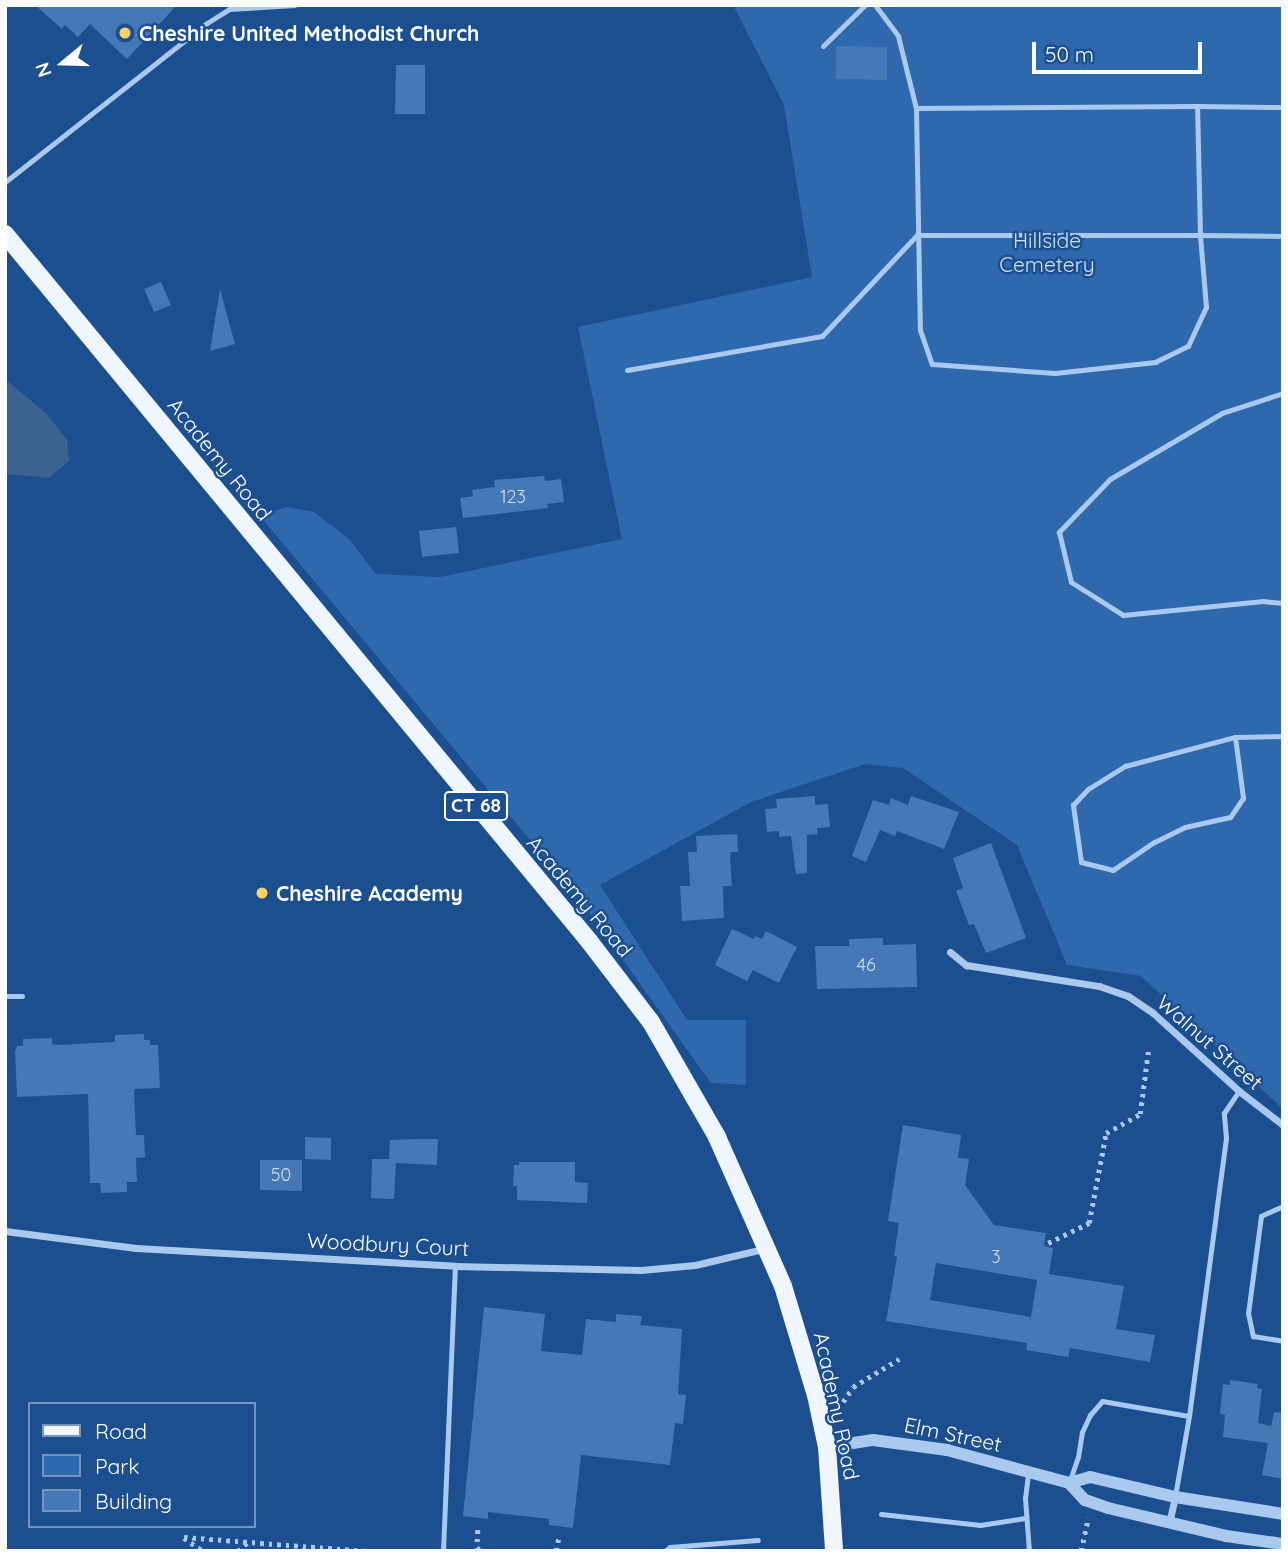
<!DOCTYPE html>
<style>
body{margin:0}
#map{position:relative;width:1288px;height:1556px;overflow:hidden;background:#1b4f8f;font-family:Quicksand,sans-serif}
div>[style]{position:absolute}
.green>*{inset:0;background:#2e69ad}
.water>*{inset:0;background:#3c6290}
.building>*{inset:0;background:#4478b7}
.path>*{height:4.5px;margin-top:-2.25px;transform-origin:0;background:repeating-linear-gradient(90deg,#a9c9ee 0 3.5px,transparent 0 8.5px)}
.service>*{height:5px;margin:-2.5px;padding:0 2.5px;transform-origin:2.5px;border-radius:2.5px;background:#a9c9ee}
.minor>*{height:7px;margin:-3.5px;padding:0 3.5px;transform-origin:3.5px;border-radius:3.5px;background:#a9c9ee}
.tertiary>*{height:12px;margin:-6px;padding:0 6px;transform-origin:6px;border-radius:6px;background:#a9c9ee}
.primary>*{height:18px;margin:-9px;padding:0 9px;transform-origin:9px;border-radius:9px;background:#f0f6ff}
.dots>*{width:19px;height:19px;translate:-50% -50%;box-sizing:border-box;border:4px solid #1b4f8f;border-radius:50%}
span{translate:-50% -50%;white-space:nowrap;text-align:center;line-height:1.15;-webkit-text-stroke:5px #1b4f8f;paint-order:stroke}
.number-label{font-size:18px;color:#d0dded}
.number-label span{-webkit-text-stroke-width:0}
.shield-label span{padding:2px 5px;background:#1b4f8f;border:2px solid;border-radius:5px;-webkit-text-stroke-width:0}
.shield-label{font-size:19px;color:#fff;font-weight:700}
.poi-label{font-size:21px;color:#fff;font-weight:700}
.left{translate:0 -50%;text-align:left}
.park-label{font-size:21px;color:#cfe3fa}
.street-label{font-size:21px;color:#fff}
.frame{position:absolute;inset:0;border:7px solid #fff;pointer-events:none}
.legend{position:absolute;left:28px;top:1402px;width:228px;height:126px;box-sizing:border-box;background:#1b4f8f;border:2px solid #7695bc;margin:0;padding:9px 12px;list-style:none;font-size:21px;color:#fff}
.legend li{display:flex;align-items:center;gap:14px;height:35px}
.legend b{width:35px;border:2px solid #7695bc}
.north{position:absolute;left:28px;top:28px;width:70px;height:70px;-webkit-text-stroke:5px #1b4f8f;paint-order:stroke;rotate:251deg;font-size:19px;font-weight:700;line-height:28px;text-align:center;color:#fff}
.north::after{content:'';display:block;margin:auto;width:24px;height:32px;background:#fff;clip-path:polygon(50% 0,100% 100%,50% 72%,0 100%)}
.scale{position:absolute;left:1032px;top:42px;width:170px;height:32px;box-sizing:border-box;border:4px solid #fff;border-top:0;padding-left:9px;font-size:21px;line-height:24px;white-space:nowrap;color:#fff;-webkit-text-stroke:5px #1b4f8f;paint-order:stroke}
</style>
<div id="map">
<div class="green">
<i style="clip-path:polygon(733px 5px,1283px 5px,1283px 1109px,1141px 976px,1067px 965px,1017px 845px,903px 768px,865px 764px,751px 802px,600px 885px,687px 1020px,746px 1020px,746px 1085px,711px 1083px,580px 900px,260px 516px,287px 507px,314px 512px,349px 539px,376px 574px,440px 577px,622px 539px,578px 327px,812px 277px,784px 105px)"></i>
</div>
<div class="water">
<i style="clip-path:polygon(5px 379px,46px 413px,67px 440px,69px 461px,49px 478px,5px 474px)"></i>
</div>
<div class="building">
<i style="clip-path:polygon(35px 5px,177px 5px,127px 59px,90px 24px,78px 37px,65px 25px,62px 29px)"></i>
<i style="clip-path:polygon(836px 46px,887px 47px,887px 80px,836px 79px)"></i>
<i style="clip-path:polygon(396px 65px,425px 65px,425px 114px,395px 114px)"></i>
<i style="clip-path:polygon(161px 282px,171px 305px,154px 312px,144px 289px)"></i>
<i style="clip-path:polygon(220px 289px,235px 344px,210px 351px)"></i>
<i style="clip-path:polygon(544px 476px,545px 481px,561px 479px,564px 502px,547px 504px,548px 508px,463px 518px,460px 498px,473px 496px,472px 490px,495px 487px,494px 480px)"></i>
<i style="clip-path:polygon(456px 527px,459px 553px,422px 557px,419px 531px)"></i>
<i style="clip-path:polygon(815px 796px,815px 805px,828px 804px,830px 827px,817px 828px,818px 834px,807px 835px,807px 873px,796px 874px,791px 836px,779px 837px,779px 831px,767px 832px,765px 809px,777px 808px,776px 799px)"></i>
<i style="clip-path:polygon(911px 796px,959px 812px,944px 849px,897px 831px,895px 836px,880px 830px,866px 862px,852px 856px,873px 800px,889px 805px,891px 798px,908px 805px)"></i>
<i style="clip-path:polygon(737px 834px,738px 852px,731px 852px,730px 858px,732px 886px,723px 886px,724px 918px,682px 921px,680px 886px,690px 886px,688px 852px,697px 852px,696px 836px)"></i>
<i style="clip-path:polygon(991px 843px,1026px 938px,986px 953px,974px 924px,969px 925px,956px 891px,963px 888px,953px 858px)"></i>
<i style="clip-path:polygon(732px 929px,754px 939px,755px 936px,762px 939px,766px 931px,797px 947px,779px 983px,753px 970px,747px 981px,715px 965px)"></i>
<i style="clip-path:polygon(883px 938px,883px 945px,916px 944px,917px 987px,817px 989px,815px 946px,849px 946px,849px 939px)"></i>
<i style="clip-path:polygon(144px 1034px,144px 1040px,150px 1040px,150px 1045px,158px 1045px,160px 1088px,134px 1089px,136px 1135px,144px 1135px,145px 1157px,136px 1158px,137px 1182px,127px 1182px,127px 1192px,101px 1193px,100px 1183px,90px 1183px,88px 1094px,17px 1097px,15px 1051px,17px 1046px,23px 1046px,23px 1039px,52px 1038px,52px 1044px,58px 1045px,115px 1042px,115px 1035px)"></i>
<i style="clip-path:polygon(evenodd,903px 1125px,961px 1135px,958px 1158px,969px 1159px,965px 1185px,994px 1225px,1046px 1233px,1044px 1246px,1053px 1248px,1049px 1274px,1124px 1286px,1116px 1329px,1155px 1335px,1150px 1362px,1070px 1348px,1068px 1357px,1026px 1350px,1027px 1343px,886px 1321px,897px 1257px,894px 1256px,899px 1223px,888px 1221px,903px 1125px,936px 1263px,1037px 1280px,1031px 1317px,930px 1300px,936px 1263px)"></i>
<i style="clip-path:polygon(305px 1137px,331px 1138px,331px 1160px,305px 1159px)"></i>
<i style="clip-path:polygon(417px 1139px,438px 1139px,437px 1165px,396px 1163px,394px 1199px,371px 1198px,372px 1159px,389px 1159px,390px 1140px)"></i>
<i style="clip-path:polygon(260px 1160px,302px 1160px,302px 1191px,260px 1190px)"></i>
<i style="clip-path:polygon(519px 1162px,575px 1162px,575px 1182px,588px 1183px,587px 1203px,517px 1200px,517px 1186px,513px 1186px,514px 1165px,519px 1165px)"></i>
<i style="clip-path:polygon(484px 1307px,545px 1314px,541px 1351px,582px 1355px,586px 1319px,616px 1322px,616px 1314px,642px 1316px,640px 1325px,682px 1329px,678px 1394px,686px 1395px,683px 1424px,675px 1423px,670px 1465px,581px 1455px,573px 1528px,549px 1525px,549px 1519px,488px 1512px,488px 1519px,463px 1516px)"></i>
<i style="clip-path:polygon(1230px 1380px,1258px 1384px,1257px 1388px,1262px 1389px,1258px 1423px,1271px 1426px,1274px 1412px,1283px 1413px,1283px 1479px,1262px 1475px,1268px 1443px,1223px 1437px,1225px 1415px,1220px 1414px,1223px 1384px,1230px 1385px)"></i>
</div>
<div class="path">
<i style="left:1048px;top:1243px;width:46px;rotate:-26deg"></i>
<i style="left:1089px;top:1223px;width:92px;rotate:-79.3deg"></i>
<i style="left:1106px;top:1133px;width:39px;rotate:-29deg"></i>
<i style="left:1140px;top:1114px;width:63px;rotate:-82.6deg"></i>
<i style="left:843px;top:1402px;width:18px;rotate:-56deg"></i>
<i style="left:853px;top:1387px;width:54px;rotate:-31.3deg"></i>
<i style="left:478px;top:1530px;width:17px;rotate:93deg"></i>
<i style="left:477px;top:1547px;width:5px;rotate:53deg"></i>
<i style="left:184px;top:1537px;width:184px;rotate:4.4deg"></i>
<i style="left:184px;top:1538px;width:23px;rotate:34deg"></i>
<i style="left:238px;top:1551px;width:13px;rotate:-42deg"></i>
<i style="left:556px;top:1551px;width:15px;rotate:-79deg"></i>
<i style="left:1081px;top:1551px;width:34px;rotate:-78deg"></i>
</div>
<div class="service">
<i style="left:875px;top:5px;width:39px;rotate:53deg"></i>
<i style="left:898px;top:36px;width:74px;rotate:76deg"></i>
<i style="left:916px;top:108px;width:222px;rotate:89deg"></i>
<i style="left:920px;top:330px;width:36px;rotate:71deg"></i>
<i style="left:932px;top:364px;width:123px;rotate:4.2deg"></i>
<i style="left:1055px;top:373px;width:101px;rotate:-6.3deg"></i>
<i style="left:1155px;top:362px;width:37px;rotate:-26deg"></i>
<i style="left:1188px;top:346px;width:43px;rotate:-65.2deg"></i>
<i style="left:1206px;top:307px;width:72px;rotate:-94.8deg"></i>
<i style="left:1200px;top:235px;width:83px;rotate:0.7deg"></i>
<i style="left:823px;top:46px;width:59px;rotate:-44.3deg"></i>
<i style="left:916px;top:108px;width:281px;rotate:-0.4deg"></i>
<i style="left:5px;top:182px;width:257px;rotate:-38.2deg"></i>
<i style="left:207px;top:23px;width:26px;rotate:-32deg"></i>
<i style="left:229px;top:9px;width:66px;rotate:-3.5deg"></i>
<i style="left:627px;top:370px;width:198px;rotate:-9.9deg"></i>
<i style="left:822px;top:336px;width:139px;rotate:-46.8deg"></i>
<i style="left:917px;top:235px;width:283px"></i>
<i style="left:1200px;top:235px;width:129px;rotate:-91.3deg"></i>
<i style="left:1197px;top:106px;width:86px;rotate:0.7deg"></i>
<i style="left:1283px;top:393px;width:64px;rotate:161.8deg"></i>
<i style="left:1222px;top:413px;width:130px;rotate:149.5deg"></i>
<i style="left:1110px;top:479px;width:74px;rotate:133.9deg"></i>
<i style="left:1059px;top:532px;width:51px;rotate:76.5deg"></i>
<i style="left:1071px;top:582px;width:62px;rotate:32.4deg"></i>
<i style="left:1123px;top:615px;width:141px;rotate:-5.7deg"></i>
<i style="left:1263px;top:601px;width:20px;rotate:6deg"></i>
<i style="left:1235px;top:737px;width:62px;rotate:82.5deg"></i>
<i style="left:1243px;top:798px;width:23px;rotate:124deg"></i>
<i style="left:1230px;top:817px;width:46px;rotate:167.5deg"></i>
<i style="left:1185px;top:827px;width:34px;rotate:154deg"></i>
<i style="left:1154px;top:842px;width:50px;rotate:145.7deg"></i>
<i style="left:1113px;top:870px;width:33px;rotate:-166deg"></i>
<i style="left:1081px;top:862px;width:58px;rotate:-98deg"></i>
<i style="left:1073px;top:805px;width:22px;rotate:-47deg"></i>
<i style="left:1088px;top:789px;width:44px;rotate:-31.9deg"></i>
<i style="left:1125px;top:766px;width:114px;rotate:-14.8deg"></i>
<i style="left:1235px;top:737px;width:48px;rotate:-1.2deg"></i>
<i style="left:5px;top:996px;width:17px"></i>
<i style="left:1283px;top:1206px;width:24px;rotate:156deg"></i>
<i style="left:1261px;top:1216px;width:98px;rotate:97.6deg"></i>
<i style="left:1248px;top:1313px;width:24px;rotate:78deg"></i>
<i style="left:1253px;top:1336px;width:30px;rotate:9deg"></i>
<i style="left:1028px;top:1474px;width:24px;rotate:97deg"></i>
<i style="left:1025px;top:1498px;width:53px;rotate:85.7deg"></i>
<i style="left:1070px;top:1480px;width:24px;rotate:-71deg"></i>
<i style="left:1078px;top:1457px;width:25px;rotate:-81deg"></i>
<i style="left:1082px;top:1432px;width:19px;rotate:-65deg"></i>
<i style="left:1090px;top:1415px;width:18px;rotate:-49deg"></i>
<i style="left:1102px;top:1401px;width:88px;rotate:9.8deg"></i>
<i style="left:1175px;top:1496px;width:81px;rotate:-80.1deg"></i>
<i style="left:1189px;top:1416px;width:205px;rotate:-82.4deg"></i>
<i style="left:1216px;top:1213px;width:76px;rotate:-82.4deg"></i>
<i style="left:1226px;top:1138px;width:25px;rotate:-95deg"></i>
<i style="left:1224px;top:1113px;width:27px;rotate:-56deg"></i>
<i style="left:881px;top:1514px;width:100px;rotate:6.3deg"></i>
<i style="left:980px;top:1525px;width:46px;rotate:-8.8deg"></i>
<i style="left:443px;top:1551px;width:285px;rotate:-87.6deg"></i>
<i style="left:665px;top:1551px;width:6px;rotate:-39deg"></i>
<i style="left:670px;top:1547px;width:88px;rotate:-4.5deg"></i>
</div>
<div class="minor">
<i style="left:950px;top:952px;width:21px;rotate:39deg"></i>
<i style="left:966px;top:965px;width:135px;rotate:9deg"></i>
<i style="left:1099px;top:986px;width:31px;rotate:19deg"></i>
<i style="left:1128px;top:996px;width:30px;rotate:34deg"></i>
<i style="left:1153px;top:1013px;width:116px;rotate:42.2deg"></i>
<i style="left:1239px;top:1091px;width:56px;rotate:37.7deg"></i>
<i style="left:5px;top:1231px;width:132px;rotate:7.4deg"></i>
<i style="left:136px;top:1248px;width:320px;rotate:3.2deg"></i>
<i style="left:455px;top:1266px;width:186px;rotate:1.2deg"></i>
<i style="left:641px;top:1270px;width:54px;rotate:-5.3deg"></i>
<i style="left:695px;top:1265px;width:74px;rotate:-13.3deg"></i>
<i style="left:1169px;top:1523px;width:27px;rotate:-77deg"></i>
</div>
<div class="tertiary">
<i style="left:827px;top:1447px;width:47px;rotate:-8.7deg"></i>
<i style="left:873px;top:1440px;width:75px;rotate:7.7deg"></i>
<i style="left:947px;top:1450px;width:126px;rotate:15.1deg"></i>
<i style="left:1069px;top:1483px;width:23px;rotate:47deg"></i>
<i style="left:1085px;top:1500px;width:24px;rotate:19deg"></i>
<i style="left:1108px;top:1508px;width:121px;rotate:13.3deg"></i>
<i style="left:1226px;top:1536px;width:58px;rotate:8deg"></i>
<i style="left:1069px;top:1483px;width:22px;rotate:-16deg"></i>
<i style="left:1090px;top:1477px;width:87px;rotate:13.2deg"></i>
<i style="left:1175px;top:1497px;width:109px;rotate:8.9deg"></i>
</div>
<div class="primary">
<i style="left:5px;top:234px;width:917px;rotate:50.44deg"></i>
<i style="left:589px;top:941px;width:102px;rotate:52.6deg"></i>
<i style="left:651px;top:1022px;width:133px;rotate:60.1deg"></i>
<i style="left:717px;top:1137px;width:163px;rotate:66.1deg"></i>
<i style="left:783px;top:1286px;width:114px;rotate:73.2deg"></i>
<i style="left:816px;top:1395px;width:53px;rotate:78.1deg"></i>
<i style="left:827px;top:1447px;width:104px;rotate:86.1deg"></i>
</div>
<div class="dots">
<i style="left:125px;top:33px;background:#ffd166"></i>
<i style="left:262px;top:893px;background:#ffd166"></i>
</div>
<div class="number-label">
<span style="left:513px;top:497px">123</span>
<span style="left:866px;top:965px">46</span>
<span style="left:281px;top:1175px">50</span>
<span style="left:996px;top:1257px">3</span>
</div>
<div class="shield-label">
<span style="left:476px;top:806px">CT 68</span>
</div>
<div class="poi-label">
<span class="left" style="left:139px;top:33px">Cheshire United Methodist Church</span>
<span class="left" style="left:276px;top:893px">Cheshire Academy</span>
</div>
<div class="park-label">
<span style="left:1047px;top:252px">Hillside<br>Cemetery</span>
</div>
<div class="street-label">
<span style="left:220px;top:459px;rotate:51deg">Academy Road</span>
<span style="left:580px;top:896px;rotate:50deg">Academy Road</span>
<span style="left:1210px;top:1042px;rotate:41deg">Walnut Street</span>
<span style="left:388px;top:1244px;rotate:3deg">Woodbury Court</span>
<span style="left:837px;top:1406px;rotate:78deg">Academy Road</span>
<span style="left:953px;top:1434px;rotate:12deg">Elm Street</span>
</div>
<div class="frame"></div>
<ul class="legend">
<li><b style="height:9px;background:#f0f6ff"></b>Road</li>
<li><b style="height:19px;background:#2e69ad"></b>Park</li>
<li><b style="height:19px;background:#4478b7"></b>Building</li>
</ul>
<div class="north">N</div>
<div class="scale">50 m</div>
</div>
